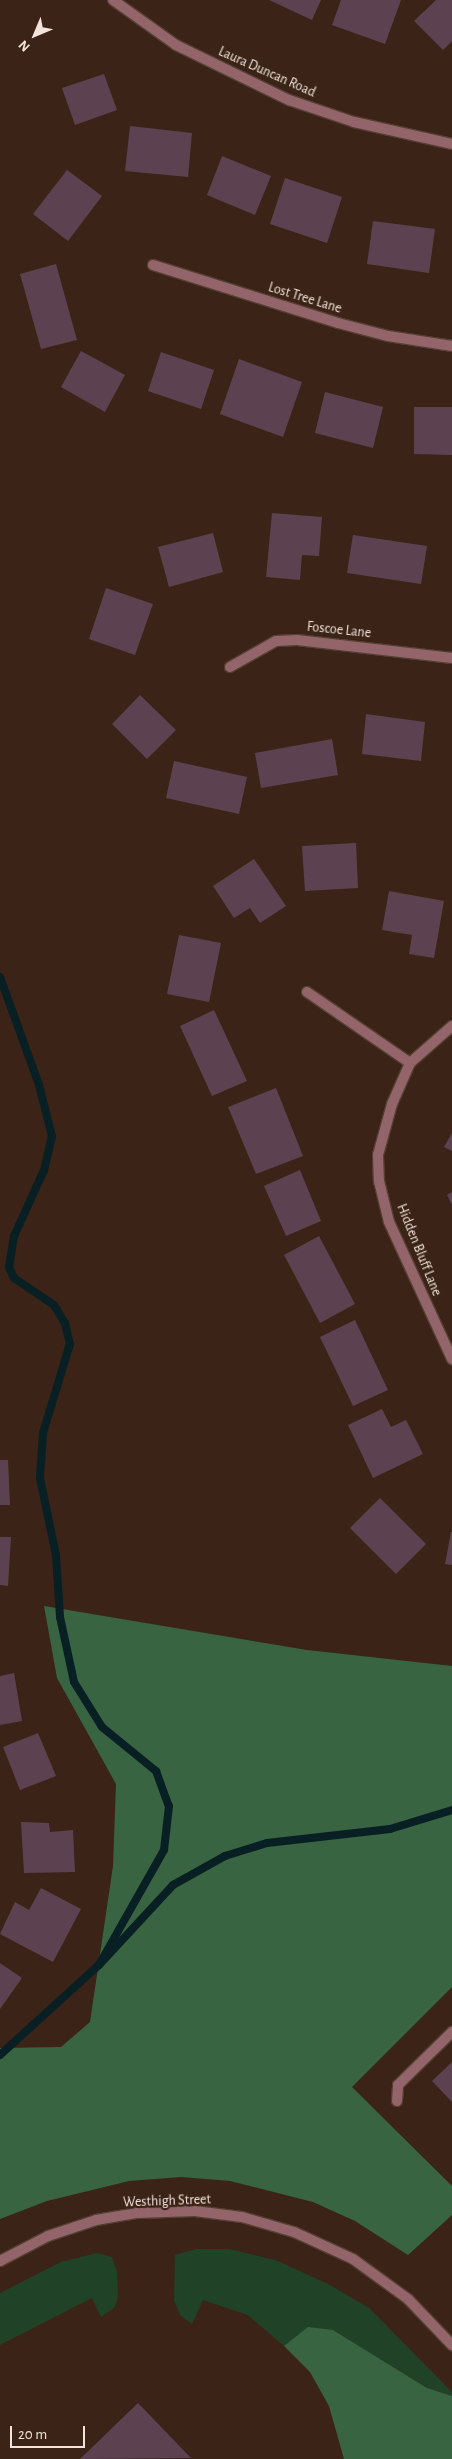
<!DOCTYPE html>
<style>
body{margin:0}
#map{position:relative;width:452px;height:2459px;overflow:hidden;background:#3b2417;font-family:"Alegreya Sans",sans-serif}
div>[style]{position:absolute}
.green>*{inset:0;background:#204227}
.forest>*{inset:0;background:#386441}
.stream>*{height:8px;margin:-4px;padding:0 4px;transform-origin:4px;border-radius:4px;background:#081f24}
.building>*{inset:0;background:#5c4250}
.roads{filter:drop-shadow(1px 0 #553f32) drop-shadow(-1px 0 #553f32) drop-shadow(0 1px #553f32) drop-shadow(0 -1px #553f32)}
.lane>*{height:10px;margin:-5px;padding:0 5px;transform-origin:5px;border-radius:5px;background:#93656a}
.street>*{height:10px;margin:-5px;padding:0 5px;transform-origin:5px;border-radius:5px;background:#93656a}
span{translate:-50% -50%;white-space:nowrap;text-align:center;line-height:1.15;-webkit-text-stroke:4.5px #3b2417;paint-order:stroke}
.street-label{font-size:14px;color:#f3e3db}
.north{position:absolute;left:10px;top:10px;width:50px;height:50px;-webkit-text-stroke:4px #3b2417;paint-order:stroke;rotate:225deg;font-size:14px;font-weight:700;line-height:20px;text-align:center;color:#f3e3db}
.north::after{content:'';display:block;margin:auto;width:18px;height:22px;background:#f3e3db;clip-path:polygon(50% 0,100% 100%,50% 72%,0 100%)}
.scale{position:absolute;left:10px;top:2426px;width:75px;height:22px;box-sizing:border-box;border:2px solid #f3e3db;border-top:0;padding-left:6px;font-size:15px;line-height:18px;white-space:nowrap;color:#f3e3db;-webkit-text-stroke:4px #3b2417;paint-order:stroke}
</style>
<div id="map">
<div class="green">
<i style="clip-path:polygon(196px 2249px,229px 2249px,278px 2261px,330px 2285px,369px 2308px,452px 2392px,452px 2396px,427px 2388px,333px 2330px,295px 2339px,284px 2346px,248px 2315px,203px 2300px,192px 2324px,180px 2315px,174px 2300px,175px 2255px)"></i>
<i style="clip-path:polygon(97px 2253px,112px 2257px,117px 2272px,118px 2298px,114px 2308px,101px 2317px,92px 2298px,0 2345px,0 2293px,61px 2262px)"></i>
</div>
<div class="forest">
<i style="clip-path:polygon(44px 1606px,307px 1650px,452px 1666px,452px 1987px,352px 2087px,452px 2186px,452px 2215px,408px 2255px,355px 2221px,313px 2202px,230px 2181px,181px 2177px,129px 2181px,47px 2201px,0 2219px,0 2048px,61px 2047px,90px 2022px,113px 1866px,116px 1784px,57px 1678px)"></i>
<i style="clip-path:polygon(308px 2327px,333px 2330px,427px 2388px,452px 2396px,452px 2459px,344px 2459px,329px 2406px,310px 2372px,284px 2346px)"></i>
</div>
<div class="stream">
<i style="left:0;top:977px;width:115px;rotate:70.1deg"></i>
<i style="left:39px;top:1085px;width:53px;rotate:75.7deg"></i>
<i style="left:52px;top:1136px;width:35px;rotate:103deg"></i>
<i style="left:44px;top:1170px;width:72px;rotate:114.4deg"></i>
<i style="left:14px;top:1236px;width:31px;rotate:99deg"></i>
<i style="left:9px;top:1267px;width:12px;rotate:66deg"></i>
<i style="left:14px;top:1278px;width:48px;rotate:34deg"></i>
<i style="left:54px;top:1305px;width:21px;rotate:59deg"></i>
<i style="left:65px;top:1323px;width:22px;rotate:77deg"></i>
<i style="left:70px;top:1344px;width:93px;rotate:106.9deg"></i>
<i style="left:43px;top:1433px;width:45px;rotate:93.8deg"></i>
<i style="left:40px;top:1478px;width:79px;rotate:78.3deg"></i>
<i style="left:56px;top:1555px;width:62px;rotate:86.3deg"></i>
<i style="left:60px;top:1617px;width:66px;rotate:77.8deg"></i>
<i style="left:74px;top:1682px;width:53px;rotate:58.1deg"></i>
<i style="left:102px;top:1727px;width:70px;rotate:39.2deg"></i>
<i style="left:156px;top:1771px;width:37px;rotate:70deg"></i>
<i style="left:169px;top:1806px;width:44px;rotate:96.5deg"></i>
<i style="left:164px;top:1850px;width:132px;rotate:119.5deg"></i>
<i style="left:0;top:2055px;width:134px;rotate:-42.3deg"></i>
<i style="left:99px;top:1965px;width:109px;rotate:-47.2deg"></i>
<i style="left:173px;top:1885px;width:60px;rotate:-29.1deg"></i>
<i style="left:225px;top:1856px;width:44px;rotate:-17.2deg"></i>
<i style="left:267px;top:1843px;width:124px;rotate:-6.5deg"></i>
<i style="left:390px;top:1829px;width:65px;rotate:-17deg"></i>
</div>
<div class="building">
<i style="clip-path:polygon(269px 0,321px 0,312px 20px)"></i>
<i style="clip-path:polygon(341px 0,401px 0,385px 44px,332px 25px)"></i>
<i style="clip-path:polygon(436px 0,452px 0,452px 41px,443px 50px,414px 21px)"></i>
<i style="clip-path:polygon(104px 74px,117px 110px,75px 125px,62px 88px)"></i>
<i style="clip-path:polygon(130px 126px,192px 133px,188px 177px,125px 171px)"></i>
<i style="clip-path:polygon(222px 156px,271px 176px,255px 215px,207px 195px)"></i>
<i style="clip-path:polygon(67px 170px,102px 196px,68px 241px,33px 214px)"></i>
<i style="clip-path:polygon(285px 178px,342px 197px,327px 243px,270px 224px)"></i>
<i style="clip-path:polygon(373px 221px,435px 229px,429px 273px,367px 264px)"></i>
<i style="clip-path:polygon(56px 264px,77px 340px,41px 349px,20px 274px)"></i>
<i style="clip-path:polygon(81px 351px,125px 375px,105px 412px,61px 387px)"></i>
<i style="clip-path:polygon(161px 352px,214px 370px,201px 409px,148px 391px)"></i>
<i style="clip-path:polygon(239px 359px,302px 382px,283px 437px,220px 414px)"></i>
<i style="clip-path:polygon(325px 392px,383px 407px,373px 448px,315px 433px)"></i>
<i style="clip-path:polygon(414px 407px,452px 407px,452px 455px,414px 454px)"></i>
<i style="clip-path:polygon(272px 513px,322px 517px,319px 556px,302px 555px,300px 580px,266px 577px)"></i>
<i style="clip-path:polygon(213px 533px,223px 572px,169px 587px,158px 547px)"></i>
<i style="clip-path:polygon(353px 535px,427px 546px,421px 584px,347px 573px)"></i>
<i style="clip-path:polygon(106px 588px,153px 604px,135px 655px,89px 639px)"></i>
<i style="clip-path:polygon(140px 695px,176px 730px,147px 759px,112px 724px)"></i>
<i style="clip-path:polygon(366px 714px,425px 722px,421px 761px,362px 754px)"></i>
<i style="clip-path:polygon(332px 739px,338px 775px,261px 788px,255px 753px)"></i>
<i style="clip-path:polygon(174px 761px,247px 777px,239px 814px,166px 798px)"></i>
<i style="clip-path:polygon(356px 843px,358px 888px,305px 891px,302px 846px)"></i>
<i style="clip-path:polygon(254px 859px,286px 906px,260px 923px,250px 908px,234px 918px,213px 886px)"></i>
<i style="clip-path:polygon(389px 891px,444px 901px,434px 958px,409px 954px,412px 935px,382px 930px)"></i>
<i style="clip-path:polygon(179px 935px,221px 943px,209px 1002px,167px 994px)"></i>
<i style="clip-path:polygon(214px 1010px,247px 1081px,212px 1096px,180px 1026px)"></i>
<i style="clip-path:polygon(276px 1088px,303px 1156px,256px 1174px,228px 1107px)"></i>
<i style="clip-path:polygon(452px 1133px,452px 1151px,444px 1147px)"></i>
<i style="clip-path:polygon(300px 1170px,321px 1221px,286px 1236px,264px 1186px)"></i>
<i style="clip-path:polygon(452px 1192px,452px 1205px,447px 1195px)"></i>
<i style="clip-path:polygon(319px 1236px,355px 1304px,320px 1323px,284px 1255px)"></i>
<i style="clip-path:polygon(355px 1320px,388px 1390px,353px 1406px,320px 1337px)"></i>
<i style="clip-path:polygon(382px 1409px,391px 1427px,406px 1420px,423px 1454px,373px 1478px,348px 1425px)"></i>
<i style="clip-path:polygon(0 1460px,8px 1460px,10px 1505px,0 1505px)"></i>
<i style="clip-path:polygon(380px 1498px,426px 1544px,396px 1574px,350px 1528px)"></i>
<i style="clip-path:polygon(451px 1532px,452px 1532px,452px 1565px,445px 1564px)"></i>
<i style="clip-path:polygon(0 1537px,11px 1537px,8px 1586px,0 1585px)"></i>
<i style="clip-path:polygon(14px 1673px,22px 1721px,0 1725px,0 1676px)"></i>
<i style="clip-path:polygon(38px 1733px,56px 1776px,20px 1790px,3px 1747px)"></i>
<i style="clip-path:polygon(21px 1822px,49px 1823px,50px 1832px,73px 1830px,75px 1872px,24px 1873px)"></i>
<i style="clip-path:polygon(41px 1888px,81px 1909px,53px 1962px,0 1934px,15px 1902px,29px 1910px)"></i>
<i style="clip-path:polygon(0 1963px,22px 1978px,0 2009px)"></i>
<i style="clip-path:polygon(452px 2062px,452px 2102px,432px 2081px)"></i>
<i style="clip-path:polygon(138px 2403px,191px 2458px,80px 2459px)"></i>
</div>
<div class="roads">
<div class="lane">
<i style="left:397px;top:2101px;width:16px;rotate:-86deg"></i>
<i style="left:398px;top:2085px;width:76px;rotate:-44.5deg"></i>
</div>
<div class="street">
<i style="left:113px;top:0;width:77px;rotate:35.5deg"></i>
<i style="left:176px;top:45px;width:126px;rotate:26deg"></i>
<i style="left:289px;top:100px;width:69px;rotate:18.7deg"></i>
<i style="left:354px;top:122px;width:100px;rotate:12.7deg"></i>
<i style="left:153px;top:265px;width:194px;rotate:17.4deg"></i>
<i style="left:338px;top:323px;width:52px;rotate:14.6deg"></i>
<i style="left:388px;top:336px;width:65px;rotate:8.9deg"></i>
<i style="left:230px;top:667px;width:53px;rotate:-29.5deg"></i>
<i style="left:276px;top:641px;width:21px;rotate:-3deg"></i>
<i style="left:297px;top:640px;width:156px;rotate:6.6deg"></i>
<i style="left:307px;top:992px;width:125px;rotate:34.6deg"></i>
<i style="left:452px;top:1026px;width:56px;rotate:138.6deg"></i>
<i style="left:410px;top:1063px;width:45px;rotate:113.7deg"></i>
<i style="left:392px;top:1104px;width:53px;rotate:105.4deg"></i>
<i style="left:378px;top:1155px;width:26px;rotate:88deg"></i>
<i style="left:379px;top:1181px;width:42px;rotate:76.3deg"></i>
<i style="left:389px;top:1222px;width:151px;rotate:65.3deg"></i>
<i style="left:0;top:2261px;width:54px;rotate:-27.5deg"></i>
<i style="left:48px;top:2236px;width:51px;rotate:-18.4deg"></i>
<i style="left:96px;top:2220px;width:42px;rotate:-9.7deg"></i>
<i style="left:137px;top:2213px;width:58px;rotate:-2deg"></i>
<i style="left:195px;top:2211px;width:47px;rotate:7.3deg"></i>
<i style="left:242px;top:2217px;width:54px;rotate:16.1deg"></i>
<i style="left:294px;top:2232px;width:65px;rotate:24.6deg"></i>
<i style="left:353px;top:2259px;width:68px;rotate:36deg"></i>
<i style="left:408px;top:2299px;width:64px;rotate:46.3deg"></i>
</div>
</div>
<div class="street-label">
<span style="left:267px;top:72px;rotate:24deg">Laura Duncan Road</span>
<span style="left:305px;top:298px;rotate:17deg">Lost Tree Lane</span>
<span style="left:339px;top:630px;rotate:6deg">Foscoe Lane</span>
<span style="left:419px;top:1250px;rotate:68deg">Hidden Bluff Lane</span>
<span style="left:167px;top:2201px;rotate:-2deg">Westhigh Street</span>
</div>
<div class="north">N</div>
<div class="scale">20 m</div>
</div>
